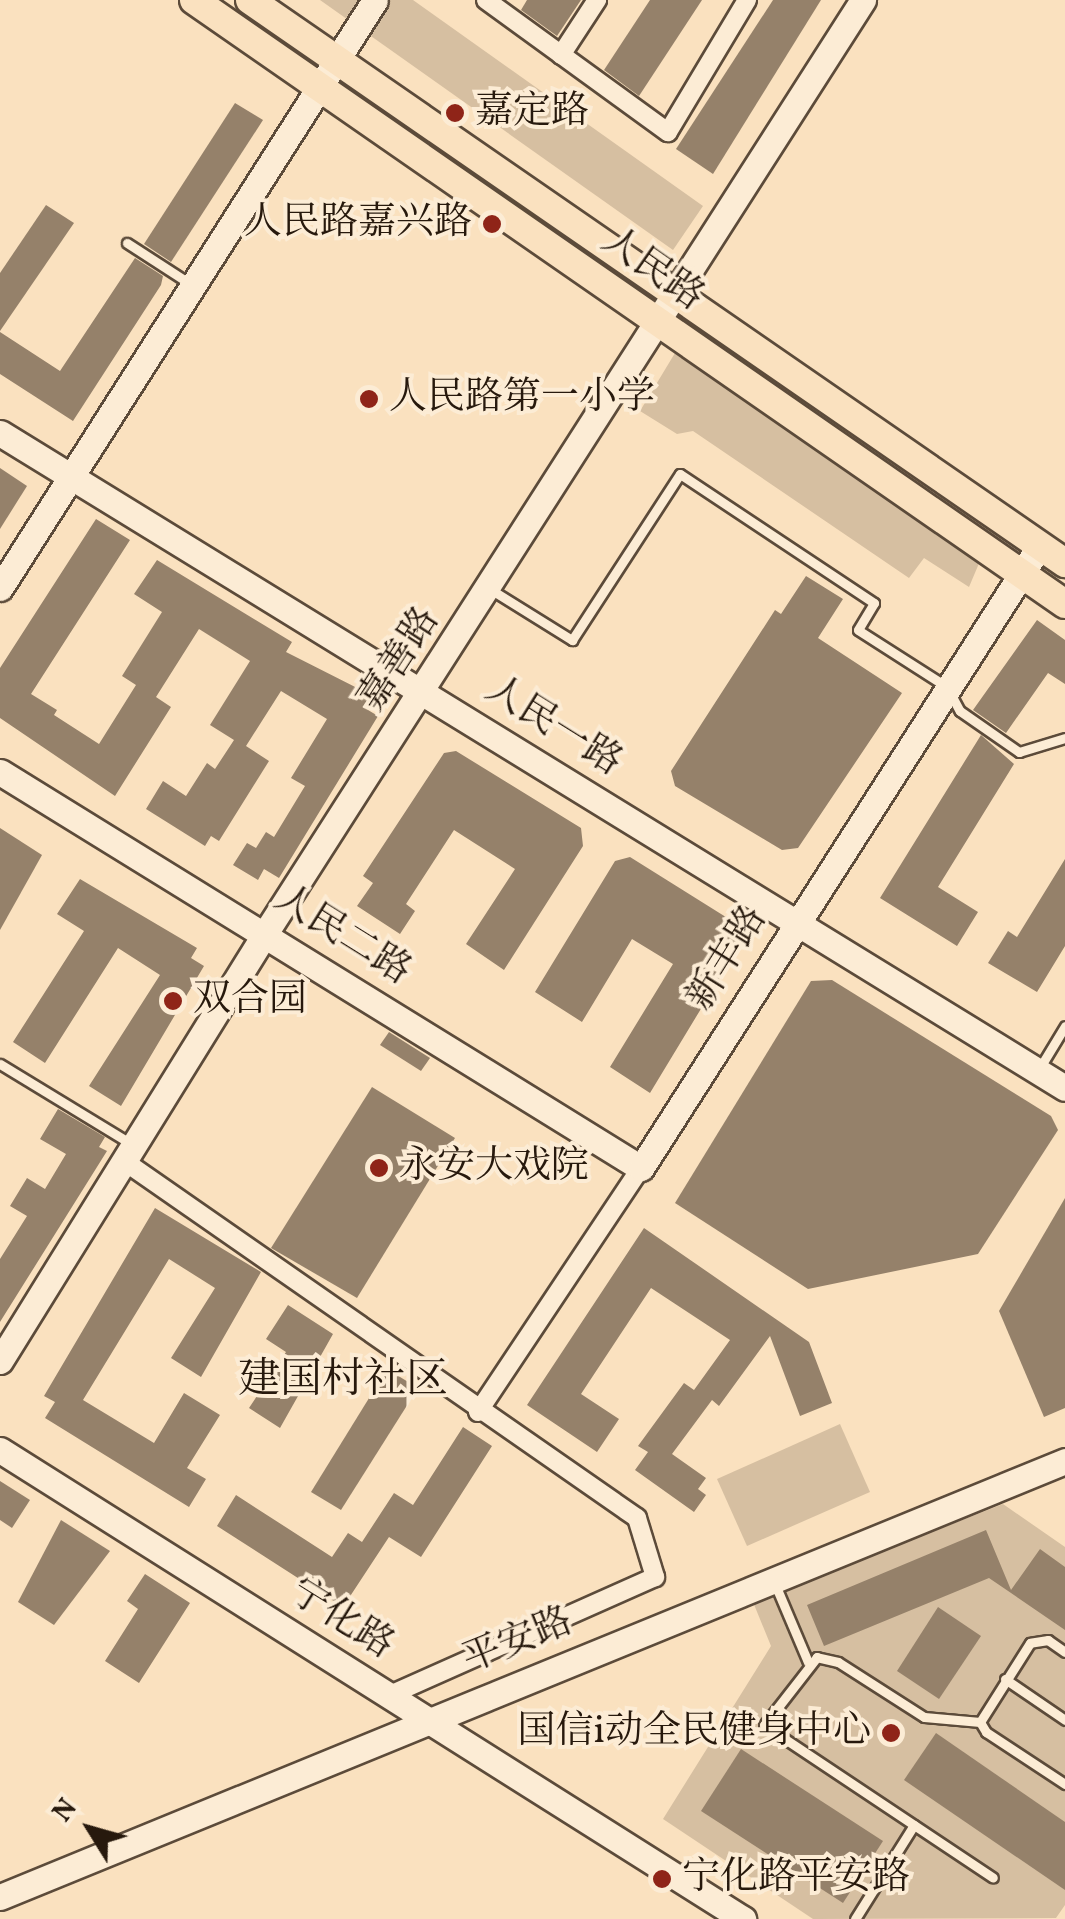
<!DOCTYPE html>
<meta charset="utf-8">
<style>
body{margin:0}
#map{position:relative;width:1065px;height:1919px;overflow:hidden;background:#fae1bf;font-family:Vollkorn,"Noto Serif SC",serif}
div>[style]{position:absolute}
.green>*{inset:0;background:#d6bfa1}
.building>*{inset:0;background:#95816a}
.roads{filter:drop-shadow(2px 0 #5c4b3a) drop-shadow(-2px 0 #5c4b3a) drop-shadow(0 2px #5c4b3a) drop-shadow(0 -2px #5c4b3a)}
.lane>*{height:9px;margin:-4.5px;padding:0 4.5px;transform-origin:4.5px;border-radius:4.5px;background:#fcecd5}
.street>*{height:18px;margin:-9px;padding:0 9px;transform-origin:9px;border-radius:9px;background:#fcecd5}
.secondary>*{height:25px;margin:-12.5px;padding:0 12.5px;transform-origin:12.5px;border-radius:12.5px;background:#fcecd5}
.primary>*{height:28px;margin:-14px;padding:0 14px;transform-origin:14px;border-radius:14px;background:#fae1bf}
.dots>*{width:28px;height:28px;translate:-50% -50%;box-sizing:border-box;border:5px solid #fcecd5;border-radius:50%}
span{translate:-50% -50%;white-space:nowrap;text-align:center;line-height:1.15;-webkit-text-stroke:8px #fcecd5;paint-order:stroke}
.poi-label{font-size:38px;color:#27190d}
.left{translate:0 -50%;text-align:left}
.right{translate:-100% -50%;text-align:right}
.street-label{font-size:38px;color:#27190d}
.quarter-label{font-size:42px;color:#27190d}
.north{position:absolute;left:40px;top:1779px;width:100px;height:100px;-webkit-text-stroke:8px #fcecd5;paint-order:stroke;rotate:307deg;font-size:28px;font-weight:700;line-height:40px;text-align:center;color:#27190d}
.north::after{content:'';display:block;margin:auto;width:35px;height:45px;background:#27190d;clip-path:polygon(50% 0,100% 100%,50% 72%,0 100%)}
</style>
<div id="map">
<div class="green">
<i style="clip-path:polygon(320px 0,413px 0,703px 206px,673px 250px)"></i>
<i style="clip-path:polygon(675px 353px,980px 561px,969px 587px,924px 558px,909px 578px,693px 431px,677px 434px,640px 411px)"></i>
<i style="clip-path:polygon(840px 1424px,870px 1492px,747px 1546px,717px 1479px)"></i>
<i style="clip-path:polygon(1003px 1504px,1065px 1547px,1065px 1905px,1056px 1918px,813px 1919px,663px 1819px,771px 1646px,753px 1602px)"></i>
</div>
<div class="building">
<i style="clip-path:polygon(527px 0,581px 0,557px 36px,521px 10px)"></i>
<i style="clip-path:polygon(650px 0,702px 0,639px 96px,604px 70px)"></i>
<i style="clip-path:polygon(773px 0,821px 0,713px 174px,676px 149px)"></i>
<i style="clip-path:polygon(235px 103px,263px 120px,171px 262px,144px 244px)"></i>
<i style="clip-path:polygon(46px 205px,74px 223px,0 331px,0 273px)"></i>
<i style="clip-path:polygon(135px 258px,163px 276px,161px 285px,73px 421px,0 374px,0 332px,60px 371px)"></i>
<i style="clip-path:polygon(0 468px,27px 486px,0 529px)"></i>
<i style="clip-path:polygon(96px 519px,130px 540px,31px 694px,57px 710px,54px 715px,99px 744px,136px 685px,122px 676px,162px 612px,134px 594px,157px 560px,292px 642px,286px 652px,371px 695px,363px 707px,378px 716px,279px 878px,264px 869px,258px 880px,233px 865px,247px 843px,256px 848px,266px 832px,274px 837px,305px 786px,291px 778px,327px 719px,281px 691px,246px 746px,269px 761px,219px 841px,211px 836px,205px 846px,146px 809px,163px 781px,186px 796px,207px 763px,215px 769px,234px 740px,210px 725px,250px 661px,199px 629px,156px 697px,171px 707px,115px 796px,0 718px,0 668px)"></i>
<i style="clip-path:polygon(806px 576px,843px 599px,818px 638px,902px 693px,798px 848px,782px 850px,675px 786px,671px 771px,775px 610px,781px 614px)"></i>
<i style="clip-path:polygon(1037px 620px,1065px 640px,1065px 684px,1048px 673px,1006px 733px,973px 710px)"></i>
<i style="clip-path:polygon(981px 735px,1014px 764px,938px 887px,978px 912px,957px 946px,880px 898px)"></i>
<i style="clip-path:polygon(456px 751px,581px 828px,583px 846px,504px 970px,466px 944px,515px 869px,454px 830px,406px 904px,415px 911px,400px 934px,357px 906px,373px 883px,363px 876px,444px 753px)"></i>
<i style="clip-path:polygon(0 828px,42px 855px,0 930px)"></i>
<i style="clip-path:polygon(630px 857px,737px 924px,742px 941px,650px 1093px,610px 1067px,673px 964px,632px 939px,582px 1022px,535px 992px,615px 861px)"></i>
<i style="clip-path:polygon(1065px 859px,1065px 946px,1037px 992px,988px 963px,1008px 931px,1017px 937px)"></i>
<i style="clip-path:polygon(80px 879px,197px 948px,191px 958px,204px 966px,121px 1106px,89px 1086px,160px 975px,118px 948px,45px 1063px,13px 1042px,84px 931px,57px 914px)"></i>
<i style="clip-path:polygon(832px 980px,1051px 1116px,1058px 1130px,978px 1254px,808px 1289px,675px 1203px,811px 981px)"></i>
<i style="clip-path:polygon(389px 1032px,430px 1058px,421px 1071px,380px 1045px)"></i>
<i style="clip-path:polygon(372px 1087px,455px 1138px,357px 1298px,271px 1248px)"></i>
<i style="clip-path:polygon(58px 1109px,105px 1137px,99px 1147px,107px 1151px,0 1322px,0 1259px,27px 1216px,10px 1206px,27px 1178px,45px 1189px,66px 1154px,40px 1139px)"></i>
<i style="clip-path:polygon(1065px 1198px,1065px 1408px,1044px 1417px,999px 1311px)"></i>
<i style="clip-path:polygon(155px 1208px,261px 1272px,201px 1377px,171px 1358px,215px 1288px,169px 1259px,83px 1400px,154px 1443px,184px 1393px,220px 1415px,187px 1468px,206px 1479px,189px 1507px,45px 1418px,55px 1402px,44px 1396px)"></i>
<i style="clip-path:polygon(644px 1228px,809px 1342px,832px 1403px,800px 1416px,770px 1336px,719px 1406px,712px 1400px,672px 1454px,706px 1478px,698px 1489px,706px 1495px,694px 1512px,635px 1470px,648px 1452px,638px 1446px,684px 1383px,694px 1390px,730px 1340px,651px 1288px,581px 1394px,619px 1419px,597px 1452px,527px 1405px)"></i>
<i style="clip-path:polygon(288px 1305px,333px 1334px,280px 1428px,249px 1408px,286px 1352px,266px 1339px)"></i>
<i style="clip-path:polygon(387px 1369px,418px 1388px,341px 1510px,311px 1492px)"></i>
<i style="clip-path:polygon(463px 1427px,492px 1446px,421px 1557px,389px 1537px,343px 1607px,217px 1526px,236px 1495px,332px 1557px,348px 1533px,362px 1542px,394px 1493px,413px 1505px)"></i>
<i style="clip-path:polygon(0 1481px,30px 1500px,12px 1528px,0 1520px)"></i>
<i style="clip-path:polygon(61px 1520px,110px 1551px,54px 1625px,18px 1602px)"></i>
<i style="clip-path:polygon(986px 1530px,1011px 1590px,1040px 1549px,1065px 1567px,1065px 1630px,989px 1578px,824px 1646px,807px 1605px)"></i>
<i style="clip-path:polygon(145px 1574px,190px 1603px,139px 1683px,105px 1661px,138px 1609px,127px 1601px)"></i>
<i style="clip-path:polygon(938px 1607px,981px 1636px,939px 1699px,897px 1671px)"></i>
<i style="clip-path:polygon(936px 1733px,1065px 1822px,1065px 1890px,904px 1780px)"></i>
<i style="clip-path:polygon(741px 1749px,883px 1841px,843px 1903px,701px 1811px)"></i>
</div>
<div class="roads">
<div class="lane">
<i style="left:127px;top:243px;width:77px;rotate:32.9deg"></i>
<i style="left:490px;top:589px;width:97px;rotate:31.9deg"></i>
<i style="left:572px;top:640px;width:198px;rotate:-57deg"></i>
<i style="left:680px;top:474px;width:233px;rotate:33.6deg"></i>
<i style="left:874px;top:603px;width:31px;rotate:121deg"></i>
<i style="left:858px;top:630px;width:106px;rotate:32.6deg"></i>
<i style="left:947px;top:687px;width:27px;rotate:62deg"></i>
<i style="left:960px;top:711px;width:72px;rotate:34.8deg"></i>
<i style="left:1019px;top:752px;width:48px;rotate:-16.9deg"></i>
<i style="left:0;top:1064px;width:152px;rotate:31.3deg"></i>
<i style="left:1039px;top:1069px;width:50px;rotate:-58.8deg"></i>
<i style="left:774px;top:1582px;width:87px;rotate:67deg"></i>
<i style="left:1065px;top:1652px;width:21px;rotate:-145deg"></i>
<i style="left:1048px;top:1640px;width:18px;rotate:171deg"></i>
<i style="left:1030px;top:1643px;width:93px;rotate:122.3deg"></i>
<i style="left:980px;top:1722px;width:12px;rotate:59deg"></i>
<i style="left:986px;top:1732px;width:95px;rotate:33.4deg"></i>
<i style="left:1005px;top:1679px;width:73px;rotate:34.3deg"></i>
<i style="left:980px;top:1722px;width:56px;rotate:-174.9deg"></i>
<i style="left:924px;top:1717px;width:102px;rotate:-147.4deg"></i>
<i style="left:838px;top:1662px;width:22px;rotate:-167deg"></i>
<i style="left:817px;top:1657px;width:86px;rotate:127.9deg"></i>
<i style="left:764px;top:1725px;width:275px;rotate:33.7deg"></i>
<i style="left:855px;top:1919px;width:111px;rotate:-57.9deg"></i>
</div>
<div class="street">
<i style="left:486px;top:0;width:225px;rotate:36deg"></i>
<i style="left:668px;top:132px;width:154px;rotate:-59.1deg"></i>
<i style="left:561px;top:55px;width:66px;rotate:-56.8deg"></i>
<i style="left:124px;top:1161px;width:625px;rotate:34.83deg"></i>
<i style="left:637px;top:1518px;width:62px;rotate:73deg"></i>
<i style="left:655px;top:1577px;width:290px;rotate:156deg"></i>
<i style="left:478px;top:1412px;width:293px;rotate:-56.3deg"></i>
</div>
<div class="secondary">
<i style="left:0;top:433px;width:1250px;rotate:31.59deg"></i>
<i style="left:0;top:588px;width:697px;rotate:-57.47deg"></i>
<i style="left:0;top:772px;width:753px;rotate:31.71deg"></i>
<i style="left:641px;top:1168px;width:740px;rotate:-57.36deg"></i>
<i style="left:0;top:1361px;width:505px;rotate:-58.2deg"></i>
<i style="left:266px;top:932px;width:1107px;rotate:-57.36deg"></i>
<i style="left:0;top:1450px;width:879px;rotate:32.26deg"></i>
<i style="left:0;top:1897px;width:1151px;rotate:-22.26deg"></i>
</div>
<div class="primary">
<i style="left:194px;top:0;width:1060px;rotate:34.74deg"></i>
<i style="left:250px;top:0;width:991px;rotate:34.64deg"></i>
</div>
</div>
<div class="dots">
<i style="left:455px;top:113px;background:#8f2418"></i>
<i style="left:492px;top:224px;background:#8f2418"></i>
<i style="left:369px;top:399px;background:#8f2418"></i>
<i style="left:173px;top:1001px;background:#8f2418"></i>
<i style="left:379px;top:1168px;background:#8f2418"></i>
<i style="left:891px;top:1733px;background:#8f2418"></i>
<i style="left:662px;top:1879px;background:#8f2418"></i>
</div>
<div class="poi-label">
<span class="left" style="left:475px;top:113px">嘉定路</span>
<span class="right" style="left:472px;top:224px">人民路嘉兴路</span>
<span class="left" style="left:389px;top:399px">人民路第一小学</span>
<span class="left" style="left:193px;top:1001px">双合园</span>
<span class="left" style="left:399px;top:1168px">永安大戏院</span>
<span class="right" style="left:871px;top:1733px">国信i动全民健身中心</span>
<span class="left" style="left:682px;top:1879px">宁化路平安路</span>
</div>
<div class="street-label">
<span style="left:652px;top:270px;rotate:35deg">人民路</span>
<span style="left:400px;top:660px;rotate:-57deg">嘉善路</span>
<span style="left:553px;top:727px;rotate:32deg">人民一路</span>
<span style="left:342px;top:936px;rotate:32deg">人民二路</span>
<span style="left:728px;top:959px;rotate:-58deg">新丰路</span>
<span style="left:341px;top:1620px;rotate:32deg">宁化路</span>
<span style="left:518px;top:1642px;rotate:-22deg">平安路</span>
</div>
<div class="quarter-label">
<span style="left:343px;top:1382px">建国村社区</span>
</div>
<div class="north">N</div>
</div>
